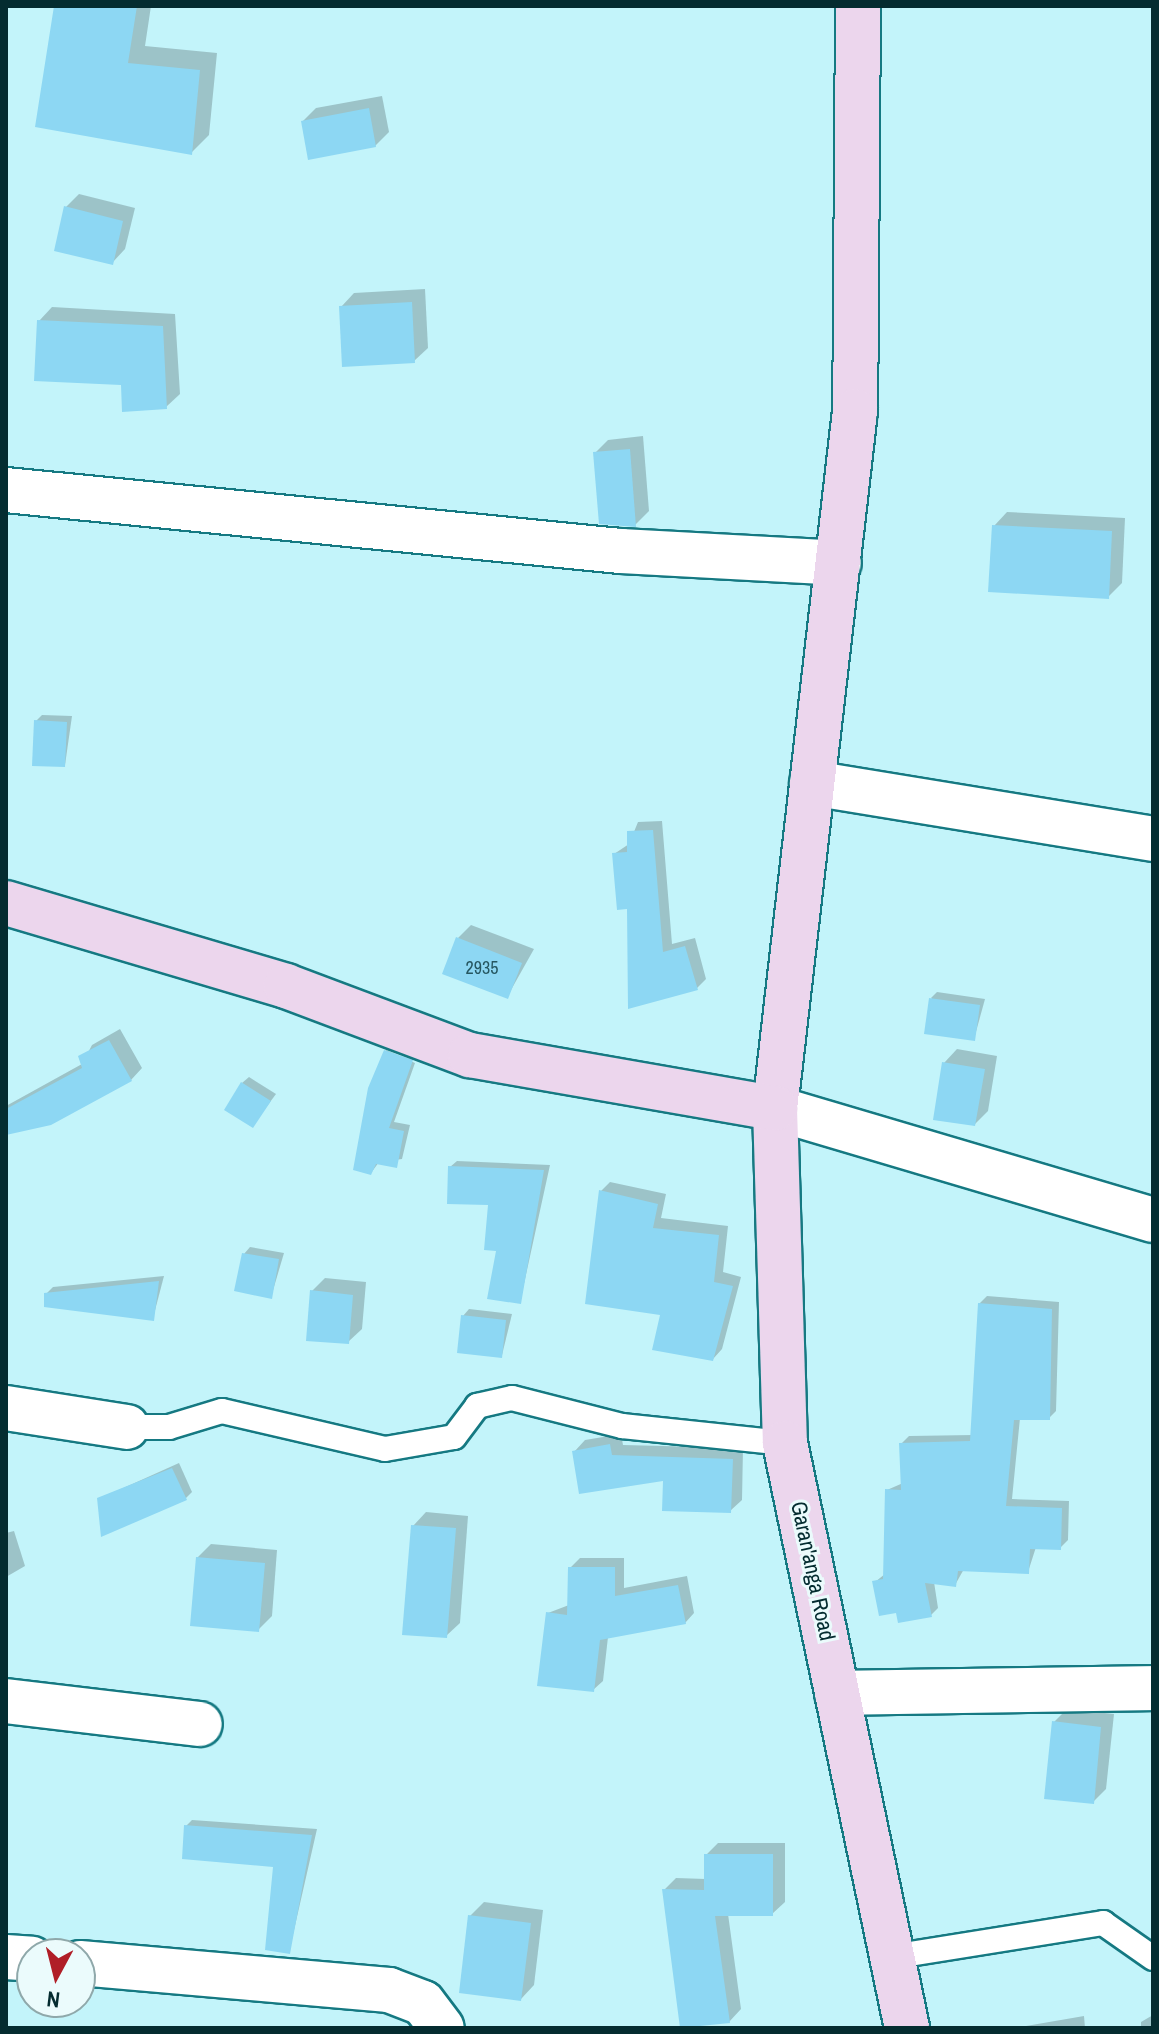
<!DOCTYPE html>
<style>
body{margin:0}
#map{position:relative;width:1159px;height:2034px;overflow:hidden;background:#c3f4fa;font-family:"Archivo Narrow",sans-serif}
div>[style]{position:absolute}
.shadow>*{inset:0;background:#0003}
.building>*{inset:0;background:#8dd7f3}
.roads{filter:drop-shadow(2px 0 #157982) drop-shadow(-2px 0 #157982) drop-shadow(0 2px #157982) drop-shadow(0 -2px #157982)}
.lane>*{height:24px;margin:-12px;padding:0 12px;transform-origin:12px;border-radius:12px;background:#fff}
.street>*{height:44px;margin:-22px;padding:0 22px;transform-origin:22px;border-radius:22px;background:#fff}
.secondary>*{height:44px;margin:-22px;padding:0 22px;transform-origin:22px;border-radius:22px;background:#ecd6ed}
span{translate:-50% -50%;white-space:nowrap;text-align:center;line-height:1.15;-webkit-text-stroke:6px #ebfbfc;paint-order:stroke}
.number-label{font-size:18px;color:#265761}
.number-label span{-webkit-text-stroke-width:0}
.street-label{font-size:22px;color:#042c30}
.frame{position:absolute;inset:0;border:8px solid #042c30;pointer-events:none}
.north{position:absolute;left:16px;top:1938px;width:80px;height:80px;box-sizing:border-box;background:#ebfbfc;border:2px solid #8fa8aa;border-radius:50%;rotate:187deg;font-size:22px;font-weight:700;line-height:32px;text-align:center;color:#042c30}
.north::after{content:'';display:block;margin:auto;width:28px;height:36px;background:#b01e27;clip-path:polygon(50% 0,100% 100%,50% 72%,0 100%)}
</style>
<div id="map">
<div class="shadow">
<i style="clip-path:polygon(56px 6px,151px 6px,145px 46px,217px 53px,209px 135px,191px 153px)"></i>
<i style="clip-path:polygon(382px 96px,389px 132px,375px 146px,303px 121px,316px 108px)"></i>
<i style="clip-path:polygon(79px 194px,135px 208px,125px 249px,112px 263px,66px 207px)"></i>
<i style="clip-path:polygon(425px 289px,428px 348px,414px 361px,341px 307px,354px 293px)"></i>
<i style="clip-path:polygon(52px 307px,175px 314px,180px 394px,166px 407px,39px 321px)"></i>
<i style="clip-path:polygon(643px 436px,649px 511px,635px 525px,595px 453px,608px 440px)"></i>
<i style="clip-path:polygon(1007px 512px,1125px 518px,1122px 583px,1108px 597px,994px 526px)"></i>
<i style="clip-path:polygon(42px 715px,72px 716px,65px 765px,36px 721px)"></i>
<i style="clip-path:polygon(662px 821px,672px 944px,695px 938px,706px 979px,697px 988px,630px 1006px,629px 906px,614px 854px,629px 844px,638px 822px)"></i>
<i style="clip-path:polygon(471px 925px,534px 949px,507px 997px,458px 938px)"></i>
<i style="clip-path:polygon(937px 992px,985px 999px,974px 1039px,931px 998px)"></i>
<i style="clip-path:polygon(120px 1029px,142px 1068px,131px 1080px,6px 1133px,6px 1106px,82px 1064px,92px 1045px)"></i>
<i style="clip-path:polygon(957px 1049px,997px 1056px,988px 1111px,975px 1124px,944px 1063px)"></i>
<i style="clip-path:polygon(386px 1050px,415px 1063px,394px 1122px,410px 1125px,402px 1159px,379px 1162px,371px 1173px,370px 1089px)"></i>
<i style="clip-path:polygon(249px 1077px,276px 1094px,253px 1125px,242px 1083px)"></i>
<i style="clip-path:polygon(457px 1161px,550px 1165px,520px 1302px,490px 1203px,450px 1167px)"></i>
<i style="clip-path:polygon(610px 1182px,666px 1194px,661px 1218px,728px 1226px,723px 1272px,741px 1277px,722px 1349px,713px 1359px,662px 1313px,601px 1191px)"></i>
<i style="clip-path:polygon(250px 1247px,284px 1253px,271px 1297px,244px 1254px)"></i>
<i style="clip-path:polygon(164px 1276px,153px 1318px,46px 1294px,53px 1287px)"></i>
<i style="clip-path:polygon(325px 1278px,366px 1282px,362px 1329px,348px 1342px,312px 1291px)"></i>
<i style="clip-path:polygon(987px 1296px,1059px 1302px,1056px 1411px,1049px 1418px,1020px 1418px,1012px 1499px,1069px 1501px,1068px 1540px,1060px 1548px,1036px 1547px,1028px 1572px,964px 1569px,955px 1585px,934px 1582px,938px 1608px,931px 1615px,898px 1610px,875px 1582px,885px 1574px,887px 1490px,903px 1483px,901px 1444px,909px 1436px,973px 1435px,979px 1304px)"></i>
<i style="clip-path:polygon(469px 1309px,512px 1314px,502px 1355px,463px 1316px)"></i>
<i style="clip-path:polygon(621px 1434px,623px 1445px,743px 1448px,742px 1500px,730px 1511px,665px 1478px,574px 1452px,585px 1440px)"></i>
<i style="clip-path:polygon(179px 1463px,192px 1492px,185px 1499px,99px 1499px)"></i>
<i style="clip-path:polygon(426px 1512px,468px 1516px,460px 1623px,446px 1636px,413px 1526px)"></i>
<i style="clip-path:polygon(14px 1531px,25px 1566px,6px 1577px,6px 1533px)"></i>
<i style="clip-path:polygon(211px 1544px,277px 1550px,272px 1616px,258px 1630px,197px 1558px)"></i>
<i style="clip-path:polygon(580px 1558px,624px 1558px,624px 1588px,687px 1576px,694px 1613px,685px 1623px,608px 1637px,603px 1681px,593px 1690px,548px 1613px,569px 1605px,570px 1568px)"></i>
<i style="clip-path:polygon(1067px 1709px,1114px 1714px,1106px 1789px,1093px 1802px,1054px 1722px)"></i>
<i style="clip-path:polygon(192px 1820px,317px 1829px,289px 1952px,275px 1865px,186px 1826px)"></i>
<i style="clip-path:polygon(718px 1843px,785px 1843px,785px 1902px,772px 1914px,728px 1914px,741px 2009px,729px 2022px,664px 1890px,676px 1878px,706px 1879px,706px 1855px)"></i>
<i style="clip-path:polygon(484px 1902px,543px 1910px,534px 1985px,521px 1999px,470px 1916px)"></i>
<i style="clip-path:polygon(1153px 2015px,1153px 2028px,1141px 2028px,1141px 2022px)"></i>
<i style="clip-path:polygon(1084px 2016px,1085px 2028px,1024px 2028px,1026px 2026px)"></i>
</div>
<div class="building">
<i style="clip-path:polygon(54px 6px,137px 6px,128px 63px,200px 70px,192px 155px,35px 127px)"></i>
<i style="clip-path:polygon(369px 108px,376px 147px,308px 160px,301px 121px)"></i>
<i style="clip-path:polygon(64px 206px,123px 221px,113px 265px,54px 251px)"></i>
<i style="clip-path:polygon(412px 302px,415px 363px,342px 367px,339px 306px)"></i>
<i style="clip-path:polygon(37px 320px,163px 326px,167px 409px,122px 412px,121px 385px,34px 381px)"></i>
<i style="clip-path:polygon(630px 449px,636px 527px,599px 524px,593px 452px)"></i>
<i style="clip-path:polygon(992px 525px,1112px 531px,1109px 599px,988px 592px)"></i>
<i style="clip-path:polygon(34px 720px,67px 722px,65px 767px,32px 766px)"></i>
<i style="clip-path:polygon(653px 830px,663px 952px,685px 946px,698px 990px,628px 1009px,627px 909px,617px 910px,612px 853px,627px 852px,627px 831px)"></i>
<i style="clip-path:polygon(456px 937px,522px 963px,508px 999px,442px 974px)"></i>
<i style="clip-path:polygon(929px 998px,980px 1005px,975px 1041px,924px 1034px)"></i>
<i style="clip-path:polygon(109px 1040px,132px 1081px,51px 1125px,6px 1135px,6px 1109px,82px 1068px,78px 1056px)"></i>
<i style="clip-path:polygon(384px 1050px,413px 1060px,389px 1128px,404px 1131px,397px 1168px,376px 1164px,371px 1175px,353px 1170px,368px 1088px)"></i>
<i style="clip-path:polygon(942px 1062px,985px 1069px,975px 1126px,933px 1120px)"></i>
<i style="clip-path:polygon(241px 1082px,271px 1101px,253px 1128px,224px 1110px)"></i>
<i style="clip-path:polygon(448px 1166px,544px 1170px,521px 1304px,487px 1299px,496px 1251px,484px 1250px,488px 1205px,447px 1204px)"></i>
<i style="clip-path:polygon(599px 1190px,658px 1204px,653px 1228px,719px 1235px,714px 1282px,733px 1286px,713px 1361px,652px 1350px,660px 1315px,585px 1304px)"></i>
<i style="clip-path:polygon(242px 1253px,279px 1259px,272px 1299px,234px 1291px)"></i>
<i style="clip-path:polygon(159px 1281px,154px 1321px,44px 1307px,44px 1293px)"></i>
<i style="clip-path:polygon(310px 1290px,353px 1295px,349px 1344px,306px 1341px)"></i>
<i style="clip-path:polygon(978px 1303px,1052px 1309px,1050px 1420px,1014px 1420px,1006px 1506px,1062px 1508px,1061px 1550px,1030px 1549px,1029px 1574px,958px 1571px,956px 1587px,925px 1583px,932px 1617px,898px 1623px,896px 1613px,879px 1616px,872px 1581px,883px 1579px,885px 1489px,901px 1490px,899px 1443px,970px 1441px)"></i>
<i style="clip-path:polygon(461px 1315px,506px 1320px,502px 1358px,457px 1353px)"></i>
<i style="clip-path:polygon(610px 1444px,612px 1455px,733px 1459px,731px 1513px,662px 1511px,663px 1481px,579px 1494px,572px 1451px)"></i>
<i style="clip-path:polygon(172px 1468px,187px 1500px,101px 1537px,97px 1498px)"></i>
<i style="clip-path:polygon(411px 1525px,456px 1528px,447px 1638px,402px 1635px)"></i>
<i style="clip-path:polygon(196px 1557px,265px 1563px,259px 1632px,190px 1626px)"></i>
<i style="clip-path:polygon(568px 1567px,615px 1567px,615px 1596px,678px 1585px,686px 1624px,600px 1640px,594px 1692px,537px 1686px,546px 1612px,567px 1615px)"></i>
<i style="clip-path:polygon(1052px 1721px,1101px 1727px,1094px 1804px,1044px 1799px)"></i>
<i style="clip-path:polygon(184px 1825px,312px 1835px,290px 1954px,265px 1950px,273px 1867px,182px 1859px)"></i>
<i style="clip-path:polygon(704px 1854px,773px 1854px,773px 1916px,715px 1916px,730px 2023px,680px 2028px,662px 1889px,704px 1890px)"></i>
<i style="clip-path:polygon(468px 1915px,531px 1923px,521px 2001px,459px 1993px)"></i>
</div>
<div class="roads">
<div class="lane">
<i style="left:127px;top:1427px;width:42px"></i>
<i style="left:169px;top:1427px;width:55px;rotate:-16.8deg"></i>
<i style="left:222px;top:1411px;width:167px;rotate:13.1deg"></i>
<i style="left:385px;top:1449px;width:70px;rotate:-9.9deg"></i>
<i style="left:454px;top:1437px;width:39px;rotate:-53deg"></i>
<i style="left:477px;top:1406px;width:36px;rotate:-13deg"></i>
<i style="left:512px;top:1398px;width:114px;rotate:14.3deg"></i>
<i style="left:622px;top:1426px;width:164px;rotate:6deg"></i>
<i style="left:891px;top:1957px;width:215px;rotate:-9.1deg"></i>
<i style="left:1103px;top:1923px;width:61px;rotate:35deg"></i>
</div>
<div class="street">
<i style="left:6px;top:490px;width:617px;rotate:5.67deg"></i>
<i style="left:620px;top:551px;width:219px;rotate:3.1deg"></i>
<i style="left:812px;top:783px;width:346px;rotate:9.3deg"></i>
<i style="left:775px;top:1108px;width:394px;rotate:16.5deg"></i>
<i style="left:6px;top:1408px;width:122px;rotate:8.9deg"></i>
<i style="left:837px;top:1693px;width:316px;rotate:-0.9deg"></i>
<i style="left:6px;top:1701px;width:195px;rotate:6.8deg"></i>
<i style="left:6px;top:1957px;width:26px;rotate:4deg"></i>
<i style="left:80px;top:1963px;width:310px;rotate:5deg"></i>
<i style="left:389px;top:1990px;width:36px;rotate:21deg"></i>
<i style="left:423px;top:2003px;width:31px;rotate:53deg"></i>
</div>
<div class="secondary">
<i style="left:858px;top:6px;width:405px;rotate:90.4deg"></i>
<i style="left:855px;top:411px;width:702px;rotate:96.55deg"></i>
<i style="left:775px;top:1108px;width:335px;rotate:88.3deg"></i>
<i style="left:785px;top:1443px;width:598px;rotate:78.22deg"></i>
<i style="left:6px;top:903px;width:292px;rotate:16.5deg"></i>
<i style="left:286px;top:986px;width:197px;rotate:20.6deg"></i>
<i style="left:470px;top:1055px;width:310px;rotate:9.9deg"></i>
</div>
</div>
<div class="number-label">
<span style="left:482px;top:968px">2935</span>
</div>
<div class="street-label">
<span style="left:813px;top:1571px;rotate:78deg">Garan'anga Road</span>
</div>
<div class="frame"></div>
<div class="north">N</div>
</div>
